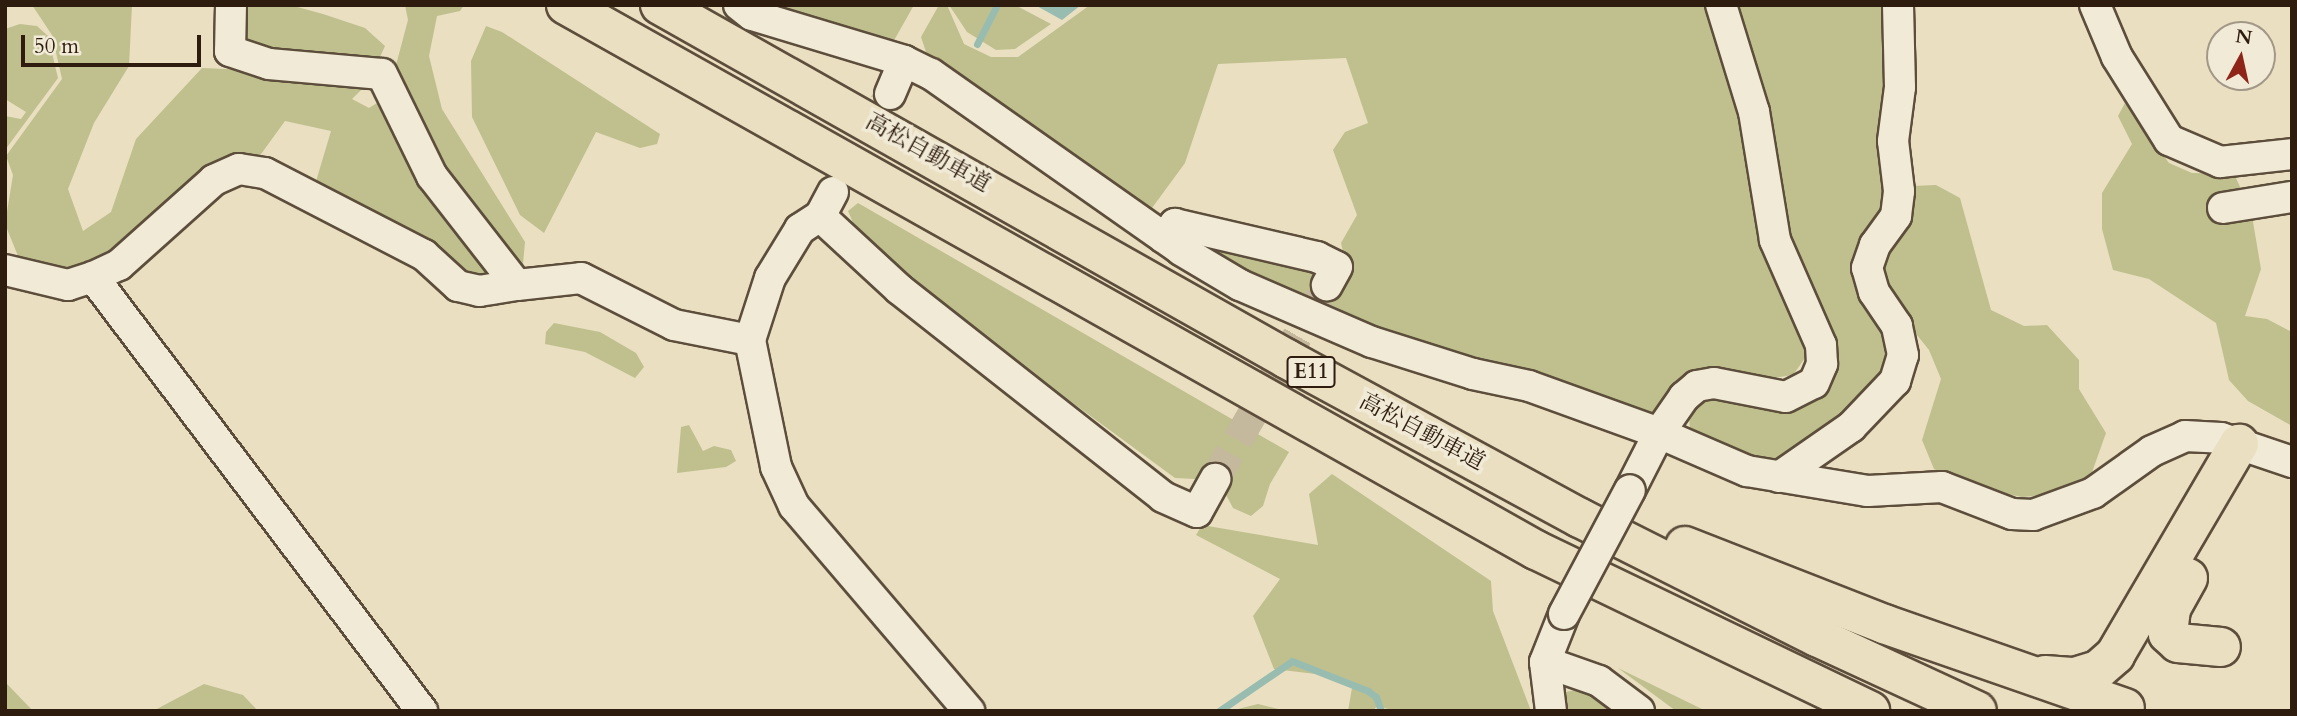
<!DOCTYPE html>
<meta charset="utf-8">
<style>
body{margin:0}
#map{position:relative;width:2297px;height:716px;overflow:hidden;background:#eadfc1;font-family:Cardo,"Noto Serif JP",serif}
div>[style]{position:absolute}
.green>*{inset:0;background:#bfc08e}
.water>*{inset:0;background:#98bdb0}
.stream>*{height:7px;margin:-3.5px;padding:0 3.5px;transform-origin:3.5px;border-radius:3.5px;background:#98bdb0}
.minor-tunnel>*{height:30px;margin-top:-15px;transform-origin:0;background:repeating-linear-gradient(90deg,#c4b89d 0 30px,transparent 0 45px)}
.roads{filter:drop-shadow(2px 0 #5d4e3c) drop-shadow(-2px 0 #5d4e3c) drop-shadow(0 2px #5d4e3c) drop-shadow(0 -2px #5d4e3c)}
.minor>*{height:30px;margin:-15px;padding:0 15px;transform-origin:15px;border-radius:15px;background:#f1ead7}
.highway>*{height:38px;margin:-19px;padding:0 19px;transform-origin:19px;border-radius:19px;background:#eadfc1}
.bridges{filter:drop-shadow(2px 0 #5d4e3c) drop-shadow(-2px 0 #5d4e3c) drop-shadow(0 2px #5d4e3c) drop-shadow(0 -2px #5d4e3c)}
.minor-bridge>*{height:30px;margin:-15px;padding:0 15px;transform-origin:15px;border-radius:15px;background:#f1ead7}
span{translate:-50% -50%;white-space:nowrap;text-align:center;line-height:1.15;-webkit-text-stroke:7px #f1ead7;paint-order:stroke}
.shield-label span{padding:2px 5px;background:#f1ead7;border:2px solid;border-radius:5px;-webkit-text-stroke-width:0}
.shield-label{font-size:21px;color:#2e1d0f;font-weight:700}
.street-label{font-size:23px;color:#2e1d0f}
.frame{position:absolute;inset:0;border:7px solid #2e1d0f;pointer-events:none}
.north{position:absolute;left:2206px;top:21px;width:70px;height:70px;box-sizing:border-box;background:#f1ead7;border:2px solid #a39887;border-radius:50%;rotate:8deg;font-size:19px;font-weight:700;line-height:28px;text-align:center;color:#2e1d0f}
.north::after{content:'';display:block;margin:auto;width:24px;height:32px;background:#8f2418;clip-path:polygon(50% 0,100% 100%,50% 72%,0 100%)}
.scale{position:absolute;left:21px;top:35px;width:180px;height:32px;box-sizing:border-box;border:4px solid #2e1d0f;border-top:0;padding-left:9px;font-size:21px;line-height:24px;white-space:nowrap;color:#2e1d0f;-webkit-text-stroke:5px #f1ead7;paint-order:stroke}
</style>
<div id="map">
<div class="green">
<i style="clip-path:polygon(32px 5px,132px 5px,129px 66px,94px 123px,68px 189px,83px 231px,111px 212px,136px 139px,202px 68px,247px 70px,366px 85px,352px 99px,369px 108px,385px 98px,492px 275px,467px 271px,314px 188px,331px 131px,285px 121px,256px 161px,114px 260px,79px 268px,48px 266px,18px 256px,5px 224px,13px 175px,6px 156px,62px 79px,52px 35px)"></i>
<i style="clip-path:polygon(244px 5px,290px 5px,323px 14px,365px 28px,385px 46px,380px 57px,367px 59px,279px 50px,248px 41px,241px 25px)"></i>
<i style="clip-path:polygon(405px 5px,464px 5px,460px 11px,437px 16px,429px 56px,442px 109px,525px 242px,523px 264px,515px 268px,443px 176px,405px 104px,396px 65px,408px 20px)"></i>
<i style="clip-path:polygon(760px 5px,914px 5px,892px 44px)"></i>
<i style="clip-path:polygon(939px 5px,947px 5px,964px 44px,991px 57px,1018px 57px,1090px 5px,1709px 5px,1805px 335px,1805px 358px,1793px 375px,1767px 379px,1695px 375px,1675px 385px,1655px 416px,1571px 384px,1447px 352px,1283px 292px,1201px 248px,1205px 240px,1346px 265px,1341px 243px,1357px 215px,1333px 150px,1345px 132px,1368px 123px,1346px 58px,1218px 64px,1185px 163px,1152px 208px,926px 52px,921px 37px)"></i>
<i style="clip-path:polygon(949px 5px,1015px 5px,1051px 24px,1015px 49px,996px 50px,967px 32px)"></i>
<i style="clip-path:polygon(1733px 5px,1884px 5px,1886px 209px,1855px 258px,1891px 347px,1888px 376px,1833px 426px,1778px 463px,1755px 462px,1690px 430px,1689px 415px,1703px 397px,1789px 411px,1817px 396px)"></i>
<i style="clip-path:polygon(20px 24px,37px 26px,48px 36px,58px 78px,5px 150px,5px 116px,21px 119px,26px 112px,5px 99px,5px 29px)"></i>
<i style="clip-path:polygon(486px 26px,502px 32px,660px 134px,657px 144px,640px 148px,596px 132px,544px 233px,520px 215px,472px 117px,471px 61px)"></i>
<i style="clip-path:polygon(2125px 103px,2169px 163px,2192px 173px,2234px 174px,2251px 210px,2261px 269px,2245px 316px,2267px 319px,2292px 332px,2292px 426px,2248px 401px,2229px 380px,2216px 323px,2149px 279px,2113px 270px,2102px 229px,2102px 193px,2132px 144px,2118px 116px)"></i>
<i style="clip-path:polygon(1936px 185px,1960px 198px,1991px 310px,2024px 326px,2047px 325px,2079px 360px,2079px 389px,2106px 433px,2091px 475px,2067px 493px,2022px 497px,1988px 490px,1934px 469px,1922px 440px,1941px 379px,1929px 350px,1897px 310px,1881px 271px,1912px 186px)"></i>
<i style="clip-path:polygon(858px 203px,1289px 452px,1270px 484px,1263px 506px,1251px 516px,1233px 508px,1224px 491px,1226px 481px,1208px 466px,1195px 479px,1175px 478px,1002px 351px,859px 237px,848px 211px)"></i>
<i style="clip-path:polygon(554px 323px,600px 332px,636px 353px,644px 367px,635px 378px,585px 352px,545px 344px,546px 332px)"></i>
<i style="clip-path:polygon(689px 425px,703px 451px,714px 446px,731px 450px,736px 461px,726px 467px,677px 473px,681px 427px)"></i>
<i style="clip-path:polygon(1332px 474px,1491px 581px,1493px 611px,1531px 711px,1396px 711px,1377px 706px,1373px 711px,1348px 711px,1352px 688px,1324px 675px,1274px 669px,1253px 616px,1280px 579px,1196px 535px,1202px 525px,1318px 545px,1309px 494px)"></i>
<i style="clip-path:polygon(1618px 668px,1706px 711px,1676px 711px)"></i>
<i style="clip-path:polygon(5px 682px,9px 686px,33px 711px,5px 711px)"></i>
<i style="clip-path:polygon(204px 684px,243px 695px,258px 711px,153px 711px)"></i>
<i style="clip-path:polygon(1582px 689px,1615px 706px,1622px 711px,1558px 711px,1565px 692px)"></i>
<i style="clip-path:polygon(1258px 704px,1287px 711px,1230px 711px)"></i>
</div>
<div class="water">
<i style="clip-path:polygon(1035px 5px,1081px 5px,1062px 20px)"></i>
</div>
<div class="stream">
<i style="left:977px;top:44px;width:44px;rotate:-62.9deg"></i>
<i style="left:1219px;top:711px;width:88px;rotate:-34.4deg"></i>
<i style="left:1292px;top:661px;width:82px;rotate:21.5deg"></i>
<i style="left:1368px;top:691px;width:10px;rotate:37deg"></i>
<i style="left:1376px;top:697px;width:15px;rotate:70deg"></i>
</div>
<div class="minor-tunnel">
<i style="left:839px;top:182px;width:102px;rotate:-59.9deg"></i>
<i style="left:1215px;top:479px;width:224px;rotate:-60deg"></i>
</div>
<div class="roads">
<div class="minor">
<i style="left:231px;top:5px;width:46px;rotate:91.2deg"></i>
<i style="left:230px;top:51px;width:41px;rotate:18.4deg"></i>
<i style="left:269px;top:64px;width:113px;rotate:5.1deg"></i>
<i style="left:382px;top:74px;width:114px;rotate:63.9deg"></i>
<i style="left:432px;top:176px;width:138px;rotate:52.1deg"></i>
<i style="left:517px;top:285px;width:64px;rotate:-6.2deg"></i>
<i style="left:581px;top:278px;width:104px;rotate:26.8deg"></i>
<i style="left:674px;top:325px;width:77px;rotate:11.2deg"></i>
<i style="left:739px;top:5px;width:16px;rotate:38deg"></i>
<i style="left:752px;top:15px;width:159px;rotate:16.8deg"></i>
<i style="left:2095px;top:5px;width:56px;rotate:67.1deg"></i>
<i style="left:2117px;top:57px;width:98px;rotate:57.9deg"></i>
<i style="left:2169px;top:140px;width:56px;rotate:23.3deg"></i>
<i style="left:2220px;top:162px;width:72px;rotate:-6.3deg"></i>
<i style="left:890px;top:94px;width:36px;rotate:-67deg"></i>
<i style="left:904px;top:61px;width:30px;rotate:26deg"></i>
<i style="left:931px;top:74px;width:306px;rotate:35.1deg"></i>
<i style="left:1181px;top:250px;width:69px;rotate:30.7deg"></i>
<i style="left:1240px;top:285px;width:144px;rotate:23.4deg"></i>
<i style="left:1372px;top:342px;width:106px;rotate:17.6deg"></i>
<i style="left:1473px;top:374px;width:57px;rotate:12.1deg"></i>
<i style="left:1529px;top:386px;width:138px;rotate:19.9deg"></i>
<i style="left:1659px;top:433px;width:96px;rotate:23.4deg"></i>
<i style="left:1747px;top:471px;width:123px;rotate:9.4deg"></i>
<i style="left:1868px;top:491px;width:74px;rotate:-3.1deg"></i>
<i style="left:1942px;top:487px;width:75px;rotate:21.1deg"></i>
<i style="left:2012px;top:514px;width:21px;rotate:3deg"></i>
<i style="left:2033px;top:515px;width:64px;rotate:-20.1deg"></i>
<i style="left:2093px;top:493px;width:72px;rotate:-35.4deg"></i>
<i style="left:2152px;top:451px;width:36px;rotate:-24deg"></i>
<i style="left:2185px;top:436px;width:36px;rotate:3deg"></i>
<i style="left:2221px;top:438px;width:75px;rotate:18.7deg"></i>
<i style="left:833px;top:192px;width:27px;rotate:118deg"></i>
<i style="left:820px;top:216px;width:24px;rotate:147deg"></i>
<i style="left:800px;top:229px;width:57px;rotate:121.5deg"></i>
<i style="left:770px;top:278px;width:65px;rotate:107.9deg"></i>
<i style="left:750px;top:340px;width:130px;rotate:78.4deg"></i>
<i style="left:776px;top:467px;width:43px;rotate:65.2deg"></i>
<i style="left:794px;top:506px;width:270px;rotate:49.5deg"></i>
<i style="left:2223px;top:208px;width:70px;rotate:-9.1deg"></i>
<i style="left:820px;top:216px;width:108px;rotate:42.7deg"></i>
<i style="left:899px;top:289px;width:336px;rotate:38.2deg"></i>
<i style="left:1163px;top:497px;width:37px;rotate:24deg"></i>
<i style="left:1197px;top:512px;width:38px;rotate:-61deg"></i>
<i style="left:1164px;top:238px;width:18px;rotate:-52deg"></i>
<i style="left:1175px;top:224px;width:146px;rotate:13.1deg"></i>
<i style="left:1317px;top:257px;width:22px;rotate:27deg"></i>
<i style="left:1337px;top:267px;width:21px;rotate:119deg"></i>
<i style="left:5px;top:270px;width:65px;rotate:13.4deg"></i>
<i style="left:68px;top:285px;width:26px;rotate:-18deg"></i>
<i style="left:93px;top:277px;width:29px;rotate:-25deg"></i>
<i style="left:119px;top:265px;width:127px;rotate:-41.8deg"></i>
<i style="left:214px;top:180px;width:27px;rotate:-24deg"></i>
<i style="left:239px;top:169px;width:26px;rotate:9deg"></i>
<i style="left:265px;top:173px;width:179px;rotate:27.3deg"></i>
<i style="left:424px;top:255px;width:46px;rotate:42.4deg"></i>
<i style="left:458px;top:286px;width:22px;rotate:13deg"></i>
<i style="left:479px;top:291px;width:38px;rotate:-9deg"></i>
<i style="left:93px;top:277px;width:545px;rotate:52.84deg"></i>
<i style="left:1779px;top:477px;width:88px;rotate:-34.8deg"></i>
<i style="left:1851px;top:427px;width:64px;rotate:-46.3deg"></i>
<i style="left:1895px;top:381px;width:27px;rotate:-73deg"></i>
<i style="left:1903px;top:355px;width:30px;rotate:-102deg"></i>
<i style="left:1897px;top:326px;width:41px;rotate:-124.1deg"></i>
<i style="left:1874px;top:292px;width:25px;rotate:-106deg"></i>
<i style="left:1867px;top:268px;width:24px;rotate:-71deg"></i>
<i style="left:1875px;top:245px;width:36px;rotate:-54deg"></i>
<i style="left:1896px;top:216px;width:25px;rotate:-83deg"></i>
<i style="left:1899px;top:191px;width:50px;rotate:-96.8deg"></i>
<i style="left:1893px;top:141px;width:54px;rotate:-82.6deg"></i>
<i style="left:1900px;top:87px;width:82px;rotate:-91.4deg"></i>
<i style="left:1630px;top:490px;width:64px;rotate:-63deg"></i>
<i style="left:1659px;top:433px;width:44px;rotate:-55.2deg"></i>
<i style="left:1684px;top:397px;width:17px;rotate:-40deg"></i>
<i style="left:1697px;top:386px;width:17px;rotate:-10deg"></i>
<i style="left:1714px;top:383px;width:73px;rotate:11deg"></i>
<i style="left:1786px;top:397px;width:31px;rotate:-27deg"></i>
<i style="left:1814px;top:383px;width:21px;rotate:-67deg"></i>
<i style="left:1822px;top:364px;width:19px;rotate:-93deg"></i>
<i style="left:1821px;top:345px;width:115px;rotate:-113.7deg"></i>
<i style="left:1775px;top:240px;width:130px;rotate:-99.3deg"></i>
<i style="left:1754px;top:112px;width:112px;rotate:-107.1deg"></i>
<i style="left:1545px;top:662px;width:57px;rotate:19.4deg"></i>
<i style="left:1599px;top:681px;width:50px;rotate:36.9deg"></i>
<i style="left:1551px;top:711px;width:49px;rotate:-97deg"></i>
<i style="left:1545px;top:662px;width:52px;rotate:-68.4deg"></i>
</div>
<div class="highway">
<i style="left:566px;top:5px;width:1113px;rotate:29.33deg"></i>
<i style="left:1536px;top:550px;width:371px;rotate:25.7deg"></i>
<i style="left:660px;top:5px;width:720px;rotate:29.45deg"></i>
<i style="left:1287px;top:359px;width:333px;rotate:28.5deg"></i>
<i style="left:1580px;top:518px;width:265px;rotate:26.7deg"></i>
<i style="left:1817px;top:637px;width:176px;rotate:24.8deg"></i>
<i style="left:1685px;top:546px;width:214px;rotate:21.4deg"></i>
<i style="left:1884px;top:624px;width:255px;rotate:19.2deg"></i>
<i style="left:2188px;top:578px;width:35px;rotate:119deg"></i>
<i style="left:2171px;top:609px;width:25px;rotate:97deg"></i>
<i style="left:2168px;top:634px;width:13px;rotate:42deg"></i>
<i style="left:2178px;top:643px;width:43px;rotate:5.3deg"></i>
<i style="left:2045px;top:675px;width:30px;rotate:4deg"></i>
<i style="left:2075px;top:677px;width:24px;rotate:-17deg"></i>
<i style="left:2098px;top:670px;width:23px;rotate:-41deg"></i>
<i style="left:2115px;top:655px;width:245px;rotate:-59.6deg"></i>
</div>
</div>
<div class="bridges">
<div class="minor-bridge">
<i style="left:1564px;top:614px;width:140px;rotate:-62deg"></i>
</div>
</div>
<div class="shield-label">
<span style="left:1311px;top:372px">E11</span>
</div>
<div class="street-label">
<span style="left:928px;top:153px;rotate:29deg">高松自動車道</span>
<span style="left:1422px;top:432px;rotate:28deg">高松自動車道</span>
</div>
<div class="frame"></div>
<div class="north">N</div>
<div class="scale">50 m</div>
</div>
